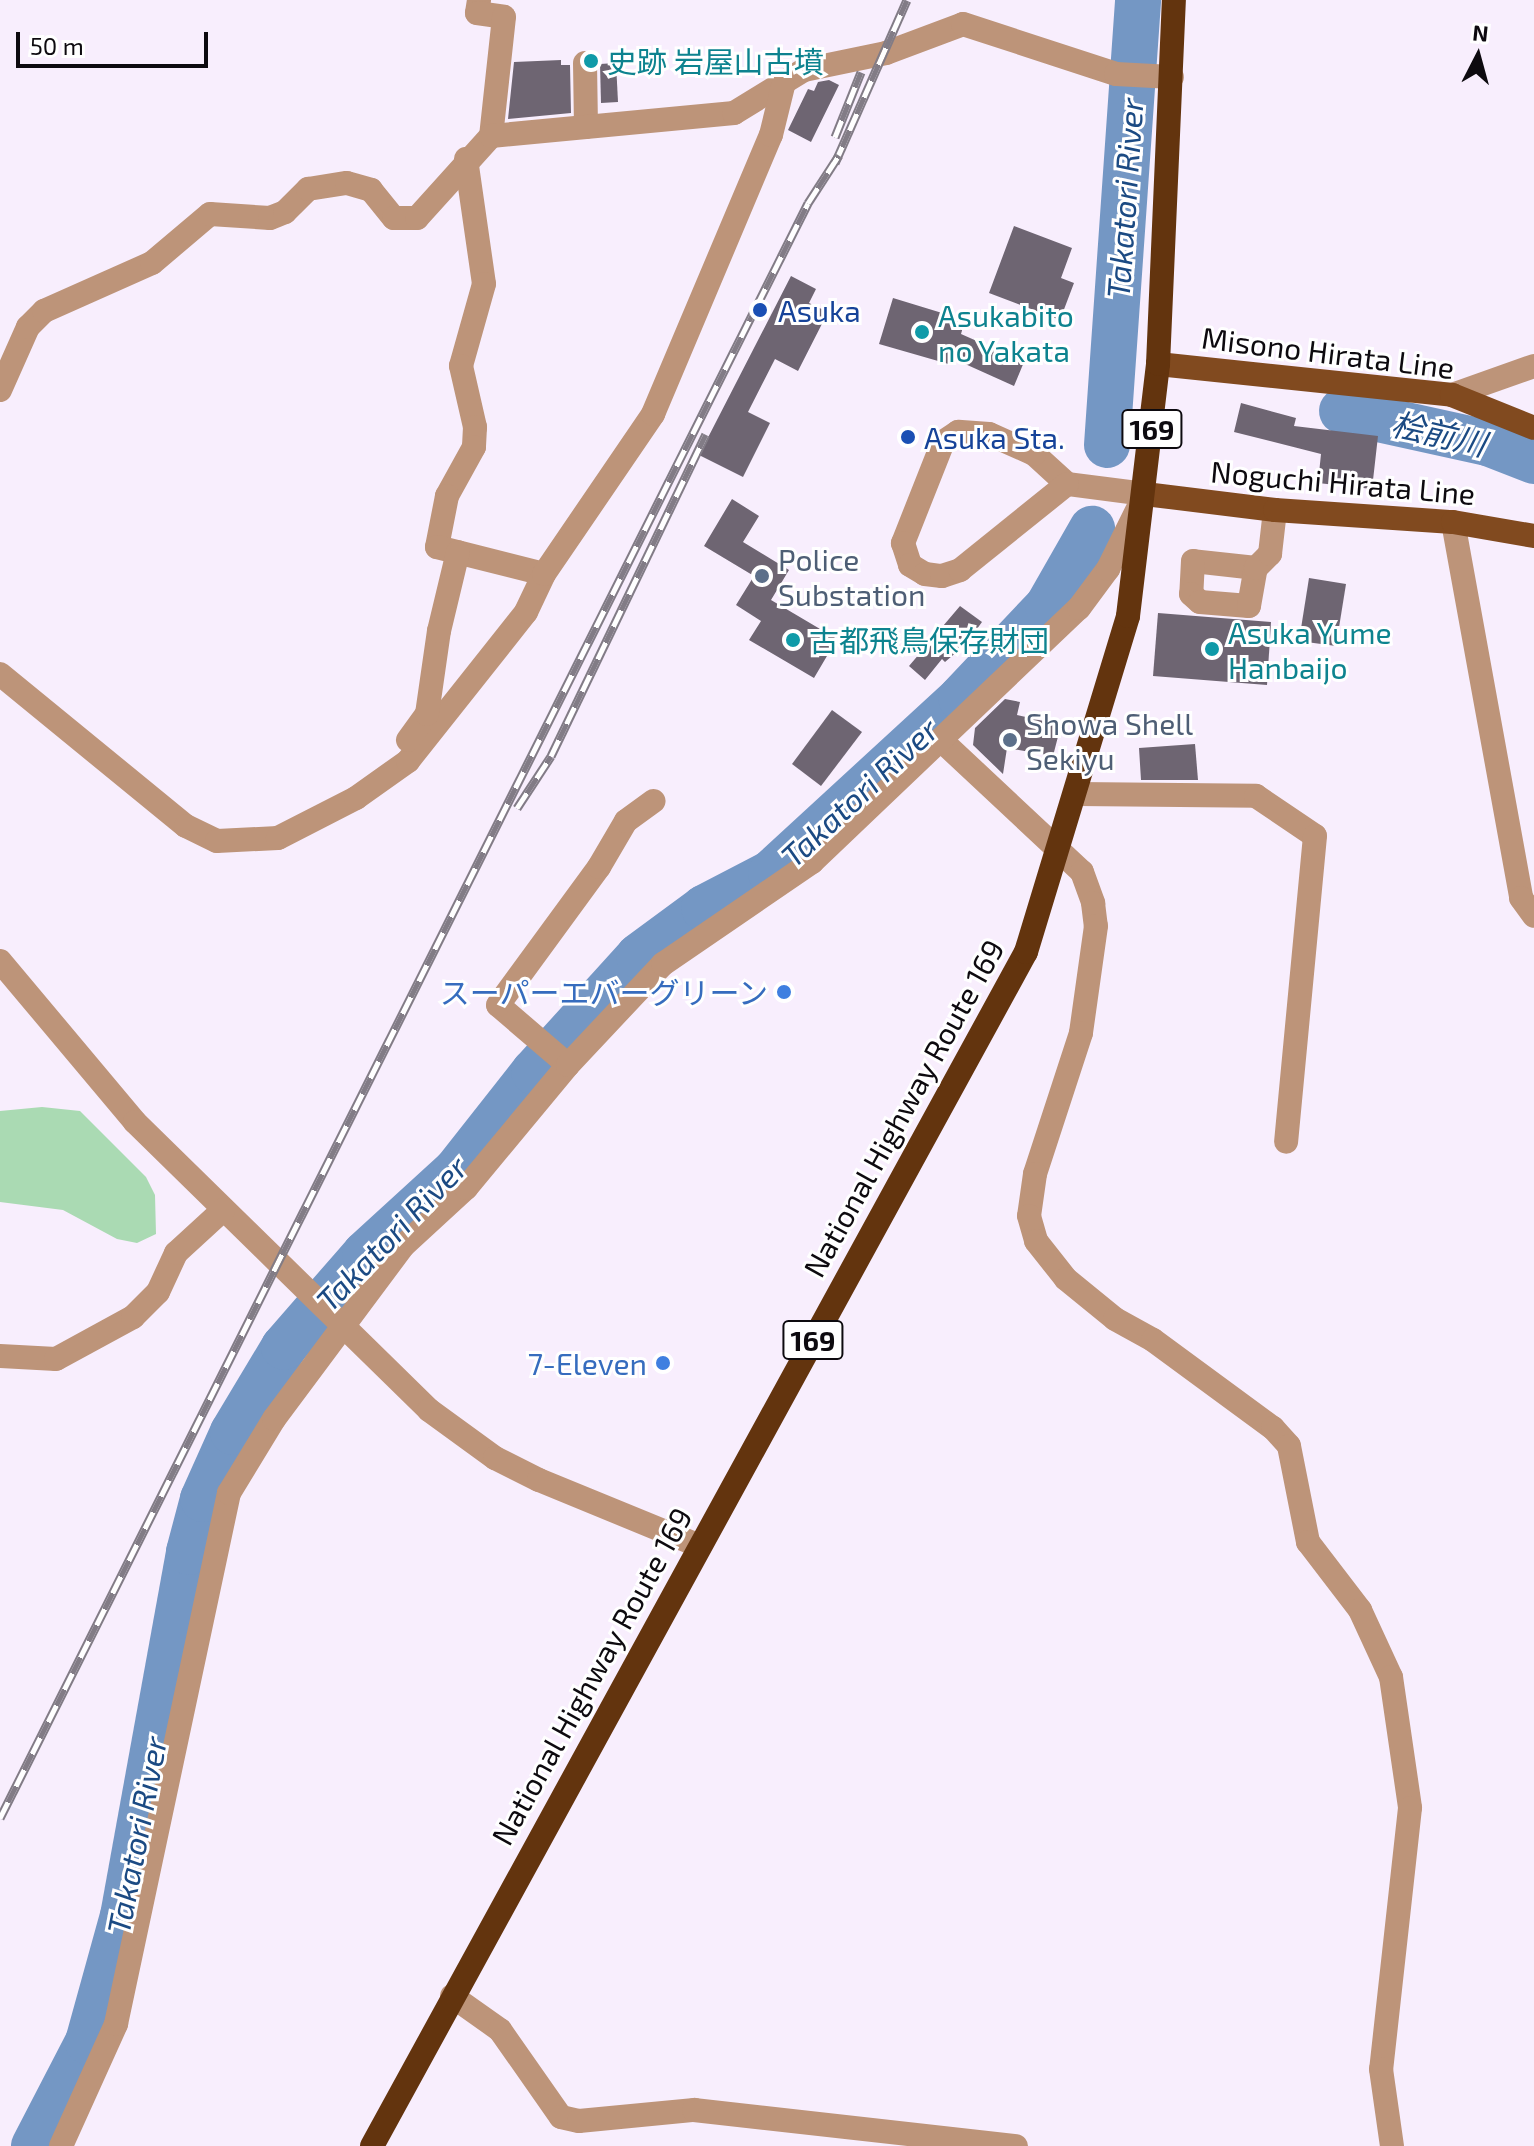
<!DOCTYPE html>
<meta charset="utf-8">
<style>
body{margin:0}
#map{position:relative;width:1534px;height:2146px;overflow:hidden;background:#f8eefd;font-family:"Exo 2","Noto Sans JP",sans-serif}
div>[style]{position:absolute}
.green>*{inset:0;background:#aadab3}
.river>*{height:46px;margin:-23px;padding:0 23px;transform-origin:23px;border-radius:23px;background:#7497c4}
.building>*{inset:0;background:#6e6572}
.minor>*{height:24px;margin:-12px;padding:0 12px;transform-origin:12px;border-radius:12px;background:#bd9479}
.major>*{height:24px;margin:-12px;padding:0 12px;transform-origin:12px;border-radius:12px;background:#814a1f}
.highway>*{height:24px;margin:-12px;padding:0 12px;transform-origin:12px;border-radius:12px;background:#63340e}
.rail>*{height:9px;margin-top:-4.5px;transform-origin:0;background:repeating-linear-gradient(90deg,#fff 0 18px,#827c86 0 36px);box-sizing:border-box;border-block:2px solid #827c86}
.dots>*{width:22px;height:22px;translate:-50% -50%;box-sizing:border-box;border:4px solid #fff;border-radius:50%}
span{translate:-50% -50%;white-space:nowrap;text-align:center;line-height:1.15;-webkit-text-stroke:6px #fff;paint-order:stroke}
.shield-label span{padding:2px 6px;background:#fff;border:2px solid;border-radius:6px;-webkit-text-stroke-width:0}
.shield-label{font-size:28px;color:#0d0a0f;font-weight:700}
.culture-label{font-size:30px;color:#0d838f}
.left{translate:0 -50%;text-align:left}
.transit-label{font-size:30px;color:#164399}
.street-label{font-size:30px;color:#0d0a0f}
.service-label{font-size:30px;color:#4e5e75}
.shop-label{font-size:30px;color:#366cbe}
.right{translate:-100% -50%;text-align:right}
.water-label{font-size:32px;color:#1b4a83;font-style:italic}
.north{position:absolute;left:1438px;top:16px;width:80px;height:80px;-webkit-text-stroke:6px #fff;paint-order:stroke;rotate:6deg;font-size:22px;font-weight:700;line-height:32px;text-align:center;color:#0d0a0f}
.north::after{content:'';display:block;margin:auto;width:28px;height:36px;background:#0d0a0f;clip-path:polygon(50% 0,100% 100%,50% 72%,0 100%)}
.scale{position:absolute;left:16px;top:32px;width:192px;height:36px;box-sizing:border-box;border:4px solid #0d0a0f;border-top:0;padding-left:10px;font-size:24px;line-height:28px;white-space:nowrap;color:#0d0a0f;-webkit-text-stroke:6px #fff;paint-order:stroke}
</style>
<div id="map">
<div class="green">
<i style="clip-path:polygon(42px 1107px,80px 1111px,146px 1177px,155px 1195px,156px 1234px,137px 1243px,117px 1239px,63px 1210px,0 1202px,0 1111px)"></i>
</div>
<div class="river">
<i style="left:1342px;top:411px;width:149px;rotate:12.4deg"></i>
<i style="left:1488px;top:443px;width:49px;rotate:21.4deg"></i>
<i style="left:1107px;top:445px;width:446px;rotate:-86deg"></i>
<i style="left:34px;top:2146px;width:117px;rotate:-62.6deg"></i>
<i style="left:88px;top:2042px;width:131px;rotate:-74.5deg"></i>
<i style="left:123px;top:1916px;width:370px;rotate:-79.7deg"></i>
<i style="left:189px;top:1552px;width:55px;rotate:-75.2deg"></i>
<i style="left:203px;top:1499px;width:73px;rotate:-65.9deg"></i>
<i style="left:233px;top:1432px;width:99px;rotate:-59deg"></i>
<i style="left:284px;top:1347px;width:123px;rotate:-48.9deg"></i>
<i style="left:365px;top:1254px;width:123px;rotate:-42.4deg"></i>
<i style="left:456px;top:1171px;width:126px;rotate:-51.8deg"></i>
<i style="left:534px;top:1072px;width:156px;rotate:-47.8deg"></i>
<i style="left:639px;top:956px;width:81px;rotate:-36.4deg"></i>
<i style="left:704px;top:908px;width:76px;rotate:-27.6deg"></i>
<i style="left:771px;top:873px;width:258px;rotate:-42.6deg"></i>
<i style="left:961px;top:698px;width:127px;rotate:-46.6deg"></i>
<i style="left:1048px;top:606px;width:89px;rotate:-60.3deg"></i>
</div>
<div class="building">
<i style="clip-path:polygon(561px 60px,561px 65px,570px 65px,571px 113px,508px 119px,514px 62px)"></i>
<i style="clip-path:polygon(616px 63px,618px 102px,601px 103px,600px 64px)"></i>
<i style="clip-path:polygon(829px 80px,839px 85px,811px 142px,788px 130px,808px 89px,814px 91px,818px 82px)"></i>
<i style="clip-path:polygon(1014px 226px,1072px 248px,1061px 278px,1074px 283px,1060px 320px,989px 293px)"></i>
<i style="clip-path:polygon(791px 276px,816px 289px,809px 303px,828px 312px,798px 371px,775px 359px,748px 412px,770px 423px,743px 477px,699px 455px)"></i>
<i style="clip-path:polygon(893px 298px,965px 320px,961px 334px,1024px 362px,1014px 386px,954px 359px,952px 365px,879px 344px)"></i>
<i style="clip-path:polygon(1241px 403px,1296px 418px,1294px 426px,1378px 436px,1372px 489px,1318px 483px,1321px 454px,1234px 432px)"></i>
<i style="clip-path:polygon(732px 499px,759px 516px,743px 542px,789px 570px,771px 600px,837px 639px,814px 678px,749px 640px,761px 621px,736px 605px,754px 576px,704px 546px)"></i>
<i style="clip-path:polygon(1309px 578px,1346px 584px,1336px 646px,1299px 641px)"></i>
<i style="clip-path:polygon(960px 606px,982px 622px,966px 644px,945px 662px,942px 659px,925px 680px,909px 666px)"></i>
<i style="clip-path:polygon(1158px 613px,1271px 622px,1267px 685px,1153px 676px)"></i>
<i style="clip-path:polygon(1005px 699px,1020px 702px,1017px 715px,1061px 725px,1053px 756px,1007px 748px,1003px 774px,973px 745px,975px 728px)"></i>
<i style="clip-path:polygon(832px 710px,862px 732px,821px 786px,792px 764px)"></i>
<i style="clip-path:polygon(1195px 744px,1198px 780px,1141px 780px,1139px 748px)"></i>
</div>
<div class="minor">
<i style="left:479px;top:0;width:13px;rotate:99deg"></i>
<i style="left:477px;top:13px;width:27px;rotate:8deg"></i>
<i style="left:504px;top:17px;width:120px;rotate:96.2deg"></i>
<i style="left:585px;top:63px;width:64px;rotate:89.1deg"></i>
<i style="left:466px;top:159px;width:126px;rotate:81.8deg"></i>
<i style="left:484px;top:284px;width:85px;rotate:105.7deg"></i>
<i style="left:461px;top:366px;width:63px;rotate:77.1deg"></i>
<i style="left:475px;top:427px;width:20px;rotate:93deg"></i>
<i style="left:474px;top:447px;width:56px;rotate:118.9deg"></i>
<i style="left:447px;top:496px;width:52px;rotate:101.1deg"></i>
<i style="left:437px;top:547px;width:110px;rotate:14.2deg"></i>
<i style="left:0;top:390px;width:69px;rotate:-66deg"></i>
<i style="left:28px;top:327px;width:23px;rotate:-45deg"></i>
<i style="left:44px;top:311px;width:118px;rotate:-24deg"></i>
<i style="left:152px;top:263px;width:76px;rotate:-40.2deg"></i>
<i style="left:210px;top:214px;width:60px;rotate:3.8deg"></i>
<i style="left:270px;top:218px;width:16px;rotate:-22deg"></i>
<i style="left:285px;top:212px;width:33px;rotate:-45deg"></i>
<i style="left:308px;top:189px;width:39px;rotate:-9deg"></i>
<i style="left:347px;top:183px;width:25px;rotate:16deg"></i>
<i style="left:371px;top:190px;width:36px;rotate:51deg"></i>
<i style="left:394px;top:218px;width:23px"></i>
<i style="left:417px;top:218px;width:110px;rotate:-47.9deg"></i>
<i style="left:491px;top:136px;width:244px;rotate:-5.4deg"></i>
<i style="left:734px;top:113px;width:82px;rotate:-31.6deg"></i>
<i style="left:804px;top:70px;width:84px;rotate:-11.7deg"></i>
<i style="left:886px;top:53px;width:82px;rotate:-20.6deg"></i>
<i style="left:963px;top:24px;width:161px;rotate:18.1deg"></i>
<i style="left:1116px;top:74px;width:56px;rotate:3.1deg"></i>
<i style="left:1452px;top:395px;width:87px;rotate:-19.5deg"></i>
<i style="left:1453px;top:522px;width:382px;rotate:79.7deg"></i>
<i style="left:1521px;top:898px;width:22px;rotate:54deg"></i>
<i style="left:1256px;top:568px;width:63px;rotate:-173.7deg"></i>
<i style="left:1193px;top:561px;width:33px;rotate:93deg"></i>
<i style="left:1191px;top:594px;width:12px;rotate:42deg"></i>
<i style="left:1200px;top:602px;width:49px;rotate:4.7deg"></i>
<i style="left:1249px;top:606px;width:39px;rotate:-80deg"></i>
<i style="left:1256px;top:568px;width:20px;rotate:-45deg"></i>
<i style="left:1270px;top:554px;width:44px;rotate:-83.5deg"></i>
<i style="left:0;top:674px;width:240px;rotate:39.3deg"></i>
<i style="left:186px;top:826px;width:34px;rotate:26deg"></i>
<i style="left:217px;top:841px;width:61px;rotate:-2.8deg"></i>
<i style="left:278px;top:838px;width:88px;rotate:-27.1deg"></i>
<i style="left:356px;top:798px;width:64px;rotate:-35.4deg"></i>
<i style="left:408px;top:761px;width:190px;rotate:-51.6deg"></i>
<i style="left:526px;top:612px;width:42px;rotate:-64.7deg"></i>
<i style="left:544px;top:574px;width:194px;rotate:-55.7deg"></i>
<i style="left:653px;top:414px;width:303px;rotate:-67.1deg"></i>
<i style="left:771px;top:135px;width:50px;rotate:-76.2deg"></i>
<i style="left:408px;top:740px;width:32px;rotate:-54deg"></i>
<i style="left:427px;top:714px;width:84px;rotate:-81.8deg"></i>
<i style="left:439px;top:631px;width:81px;rotate:-76.5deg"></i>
<i style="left:943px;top:742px;width:190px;rotate:43.1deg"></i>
<i style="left:1082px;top:872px;width:33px;rotate:70deg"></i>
<i style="left:1093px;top:903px;width:23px;rotate:83deg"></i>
<i style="left:1096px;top:926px;width:108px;rotate:98deg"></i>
<i style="left:1081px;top:1033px;width:148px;rotate:108.1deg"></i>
<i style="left:1035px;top:1174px;width:42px;rotate:98.1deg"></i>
<i style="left:1029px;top:1216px;width:26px;rotate:74deg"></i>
<i style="left:1036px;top:1241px;width:48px;rotate:51.7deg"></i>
<i style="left:1066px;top:1279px;width:63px;rotate:39.2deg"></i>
<i style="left:1115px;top:1319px;width:43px;rotate:28.9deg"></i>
<i style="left:1153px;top:1340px;width:149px;rotate:36.3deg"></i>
<i style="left:1273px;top:1428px;width:24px;rotate:48deg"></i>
<i style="left:1289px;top:1446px;width:98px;rotate:78.8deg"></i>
<i style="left:1308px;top:1542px;width:86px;rotate:52.6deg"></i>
<i style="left:1360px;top:1610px;width:74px;rotate:65.2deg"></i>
<i style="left:1391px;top:1677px;width:132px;rotate:81.7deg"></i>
<i style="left:1410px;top:1808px;width:263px;rotate:96.3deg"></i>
<i style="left:1381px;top:2069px;width:78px;rotate:81.9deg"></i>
<i style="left:1078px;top:794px;width:178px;rotate:0.6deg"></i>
<i style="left:1256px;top:796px;width:71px;rotate:34.1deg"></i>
<i style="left:1315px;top:836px;width:307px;rotate:95.4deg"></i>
<i style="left:0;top:961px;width:210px;rotate:50deg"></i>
<i style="left:135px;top:1122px;width:412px;rotate:44.4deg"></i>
<i style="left:429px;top:1410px;width:82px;rotate:36deg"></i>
<i style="left:495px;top:1458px;width:49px;rotate:26.6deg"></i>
<i style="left:539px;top:1480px;width:174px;rotate:22.3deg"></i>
<i style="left:568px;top:1065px;width:92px;rotate:-139.4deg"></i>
<i style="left:498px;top:1005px;width:171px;rotate:-53.8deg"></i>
<i style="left:599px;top:867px;width:53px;rotate:-59.6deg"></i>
<i style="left:626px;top:821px;width:34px;rotate:-36deg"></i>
<i style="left:0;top:1356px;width:56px;rotate:3.1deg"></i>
<i style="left:56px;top:1359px;width:88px;rotate:-28.6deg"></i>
<i style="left:133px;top:1317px;width:35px;rotate:-45deg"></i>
<i style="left:158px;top:1292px;width:43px;rotate:-65.2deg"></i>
<i style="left:176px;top:1253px;width:64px;rotate:-42.5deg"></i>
<i style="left:452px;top:1996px;width:59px;rotate:35.3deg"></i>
<i style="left:500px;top:2030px;width:106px;rotate:55deg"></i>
<i style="left:561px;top:2117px;width:18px;rotate:13deg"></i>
<i style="left:579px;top:2121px;width:116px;rotate:-5.5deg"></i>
<i style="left:694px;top:2110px;width:324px;rotate:6.4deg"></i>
<i style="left:61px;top:2146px;width:134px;rotate:-65.7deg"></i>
<i style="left:116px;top:2024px;width:543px;rotate:-77.99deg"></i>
<i style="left:229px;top:1493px;width:87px;rotate:-58.7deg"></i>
<i style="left:274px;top:1419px;width:216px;rotate:-53.3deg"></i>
<i style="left:403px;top:1246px;width:86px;rotate:-42.6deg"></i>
<i style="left:466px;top:1188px;width:160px;rotate:-50.3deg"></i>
<i style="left:568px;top:1065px;width:139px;rotate:-46.8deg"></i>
<i style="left:663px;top:964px;width:181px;rotate:-34.4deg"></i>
<i style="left:812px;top:862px;width:369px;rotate:-43.6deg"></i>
<i style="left:1079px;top:608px;width:49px;rotate:-53.4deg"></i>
<i style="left:1108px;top:569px;width:84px;rotate:-63.7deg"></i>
<i style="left:1145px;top:494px;width:79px;rotate:-172.7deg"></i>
<i style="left:1067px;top:484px;width:45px;rotate:-137.7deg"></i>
<i style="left:1034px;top:454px;width:49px;rotate:-156deg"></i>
<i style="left:989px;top:434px;width:31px;rotate:-176deg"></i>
<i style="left:958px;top:432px;width:18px;rotate:146deg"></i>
<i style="left:943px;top:442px;width:109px;rotate:111.6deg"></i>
<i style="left:903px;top:543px;width:23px;rotate:72deg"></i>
<i style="left:910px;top:565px;width:17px;rotate:31deg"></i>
<i style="left:925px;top:574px;width:17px;rotate:7deg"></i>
<i style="left:942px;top:576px;width:19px;rotate:-18deg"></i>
<i style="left:960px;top:570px;width:137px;rotate:-38.8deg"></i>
</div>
<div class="major">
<i style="left:1158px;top:364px;width:296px;rotate:6deg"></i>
<i style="left:1452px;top:395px;width:88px;rotate:21.9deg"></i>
<i style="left:1145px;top:494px;width:131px;rotate:7deg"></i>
<i style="left:1275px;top:510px;width:178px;rotate:3.9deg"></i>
<i style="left:1453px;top:522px;width:82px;rotate:9.8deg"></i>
</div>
<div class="highway">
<i style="left:372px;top:2146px;width:1361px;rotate:-61.29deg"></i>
<i style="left:1026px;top:952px;width:351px;rotate:-73.1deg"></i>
<i style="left:1128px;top:616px;width:254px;rotate:-83.2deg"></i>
<i style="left:1158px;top:364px;width:364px;rotate:-87.5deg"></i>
</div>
<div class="rail">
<i style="left:835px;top:137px;width:70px;rotate:-68.2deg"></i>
<i style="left:835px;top:163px;width:178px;rotate:-66.2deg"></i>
<i style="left:517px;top:808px;width:62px;rotate:-56.8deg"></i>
<i style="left:551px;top:756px;width:357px;rotate:-64.3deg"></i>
<i style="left:0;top:1818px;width:1806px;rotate:-63.42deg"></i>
<i style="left:808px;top:203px;width:57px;rotate:-57.1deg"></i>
</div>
<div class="dots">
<i style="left:591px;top:61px;background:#0f9aa8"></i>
<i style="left:760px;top:310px;background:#1a4fb4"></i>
<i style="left:922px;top:332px;background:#0f9aa8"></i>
<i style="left:908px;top:437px;background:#1a4fb4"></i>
<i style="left:762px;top:576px;background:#5c6f8a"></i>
<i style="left:793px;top:640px;background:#0f9aa8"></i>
<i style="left:1212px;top:649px;background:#0f9aa8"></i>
<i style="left:1010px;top:740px;background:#5c6f8a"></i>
<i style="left:784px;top:992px;background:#3f7fe0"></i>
<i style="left:663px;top:1363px;background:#3f7fe0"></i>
</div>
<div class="shield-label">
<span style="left:1152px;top:429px">169</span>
<span style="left:813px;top:1340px">169</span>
</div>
<div class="culture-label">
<span class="left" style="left:607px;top:61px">史跡 岩屋山古墳</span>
<span class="left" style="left:938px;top:332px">Asukabito<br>no Yakata</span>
<span class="left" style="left:1228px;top:649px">Asuka Yume<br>Hanbaijo</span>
<span class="left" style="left:809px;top:640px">古都飛鳥保存財団</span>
</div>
<div class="transit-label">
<span class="left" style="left:778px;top:310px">Asuka</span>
<span class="left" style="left:924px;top:437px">Asuka Sta.</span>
</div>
<div class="street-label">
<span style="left:1328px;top:352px;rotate:7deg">Misono Hirata Line</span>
<span style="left:1343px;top:482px;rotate:5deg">Noguchi Hirata Line</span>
<span style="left:903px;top:1108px;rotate:-61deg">National Highway Route 169</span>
<span style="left:591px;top:1676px;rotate:-61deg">National Highway Route 169</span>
</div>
<div class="service-label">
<span class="left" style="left:778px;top:576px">Police<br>Substation</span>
<span class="left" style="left:1026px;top:740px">Showa Shell<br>Sekiyu</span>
</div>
<div class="shop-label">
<span class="right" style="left:768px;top:992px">スーパーエバーグリーン</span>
<span class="right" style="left:647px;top:1363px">7-Eleven</span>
</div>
<div class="water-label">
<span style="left:1124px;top:198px;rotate:-86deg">Takatori River</span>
<span style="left:1439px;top:433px;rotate:13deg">桧前川</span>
<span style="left:859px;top:792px;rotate:-43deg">Takatori River</span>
<span style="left:391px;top:1233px;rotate:-46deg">Takatori River</span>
<span style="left:136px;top:1835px;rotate:-79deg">Takatori River</span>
</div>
<div class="north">N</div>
<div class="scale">50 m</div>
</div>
